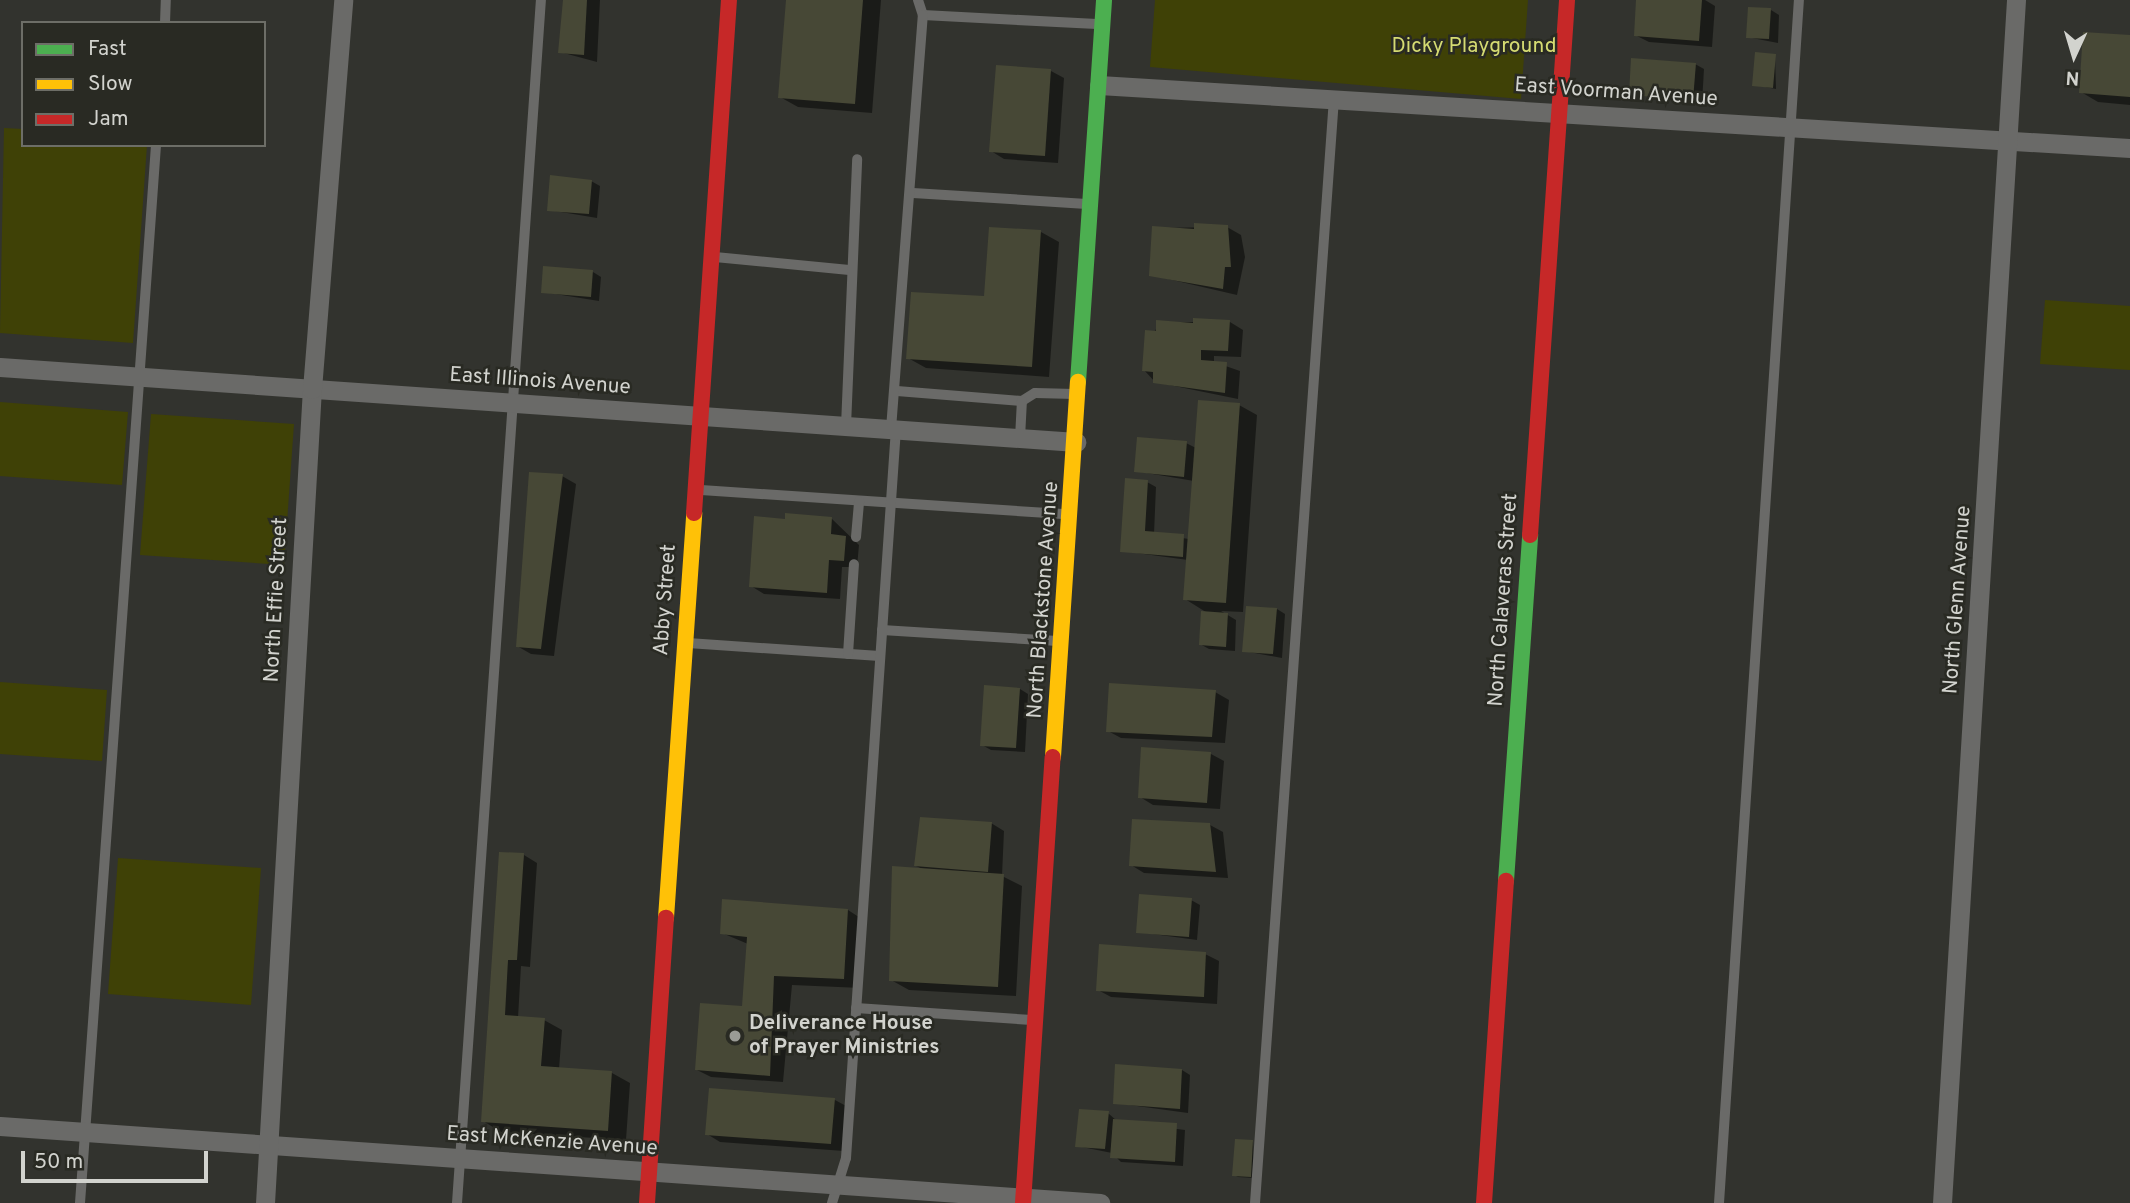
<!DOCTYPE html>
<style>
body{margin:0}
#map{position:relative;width:2130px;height:1203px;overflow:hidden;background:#32332e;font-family:Overpass,sans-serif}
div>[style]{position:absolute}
.green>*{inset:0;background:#3f4106}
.shadow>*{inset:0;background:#0007}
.building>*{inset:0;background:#474836}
.lane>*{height:10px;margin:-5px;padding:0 5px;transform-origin:5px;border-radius:5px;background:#6a6a68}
.street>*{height:19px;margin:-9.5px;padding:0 9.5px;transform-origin:9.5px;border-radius:9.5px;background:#6a6a68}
.fast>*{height:16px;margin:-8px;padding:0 8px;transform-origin:8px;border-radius:8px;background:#4caf50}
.slow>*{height:16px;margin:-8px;padding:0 8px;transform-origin:8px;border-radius:8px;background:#ffc107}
.jam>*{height:16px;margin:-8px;padding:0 8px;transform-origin:8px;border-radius:8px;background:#c62828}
.dots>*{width:19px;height:19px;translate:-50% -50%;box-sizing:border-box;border:4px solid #292a23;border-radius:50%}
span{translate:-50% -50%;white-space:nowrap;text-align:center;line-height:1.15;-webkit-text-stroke:5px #292a23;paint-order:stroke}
.park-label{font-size:21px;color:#d5db72}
.street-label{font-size:21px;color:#d2d3ce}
.poi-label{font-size:21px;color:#d2d3ce;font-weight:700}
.left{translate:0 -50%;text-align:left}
.legend{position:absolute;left:21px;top:21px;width:245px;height:126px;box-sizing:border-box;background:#292a23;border:2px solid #6d6e67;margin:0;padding:9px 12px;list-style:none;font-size:21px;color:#d2d3ce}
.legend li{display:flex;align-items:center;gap:14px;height:35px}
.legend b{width:35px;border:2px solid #6d6e67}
.north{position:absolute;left:2039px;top:21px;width:70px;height:70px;-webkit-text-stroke:5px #292a23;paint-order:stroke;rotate:184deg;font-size:19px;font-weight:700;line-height:28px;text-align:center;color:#d2d3ce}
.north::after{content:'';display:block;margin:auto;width:24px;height:32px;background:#d2d3ce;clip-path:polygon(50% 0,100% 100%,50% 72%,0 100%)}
.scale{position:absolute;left:21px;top:1151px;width:187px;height:32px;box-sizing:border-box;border:4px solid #d2d3ce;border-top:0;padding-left:9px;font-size:21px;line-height:24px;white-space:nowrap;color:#d2d3ce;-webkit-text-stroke:5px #292a23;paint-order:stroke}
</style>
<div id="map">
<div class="green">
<i style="clip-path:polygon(1155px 0,1528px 0,1521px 99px,1150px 67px)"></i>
<i style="clip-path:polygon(4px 128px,23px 129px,23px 145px,147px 145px,133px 343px,0 333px)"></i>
<i style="clip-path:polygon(2045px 300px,2130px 306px,2130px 370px,2040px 364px)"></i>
<i style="clip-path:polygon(0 402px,128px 412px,122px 485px,0 476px)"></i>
<i style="clip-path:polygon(151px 414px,294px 424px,284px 565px,140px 555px)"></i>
<i style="clip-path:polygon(0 682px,107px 690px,102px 761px,0 754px)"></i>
<i style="clip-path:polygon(118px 858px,261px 868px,251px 1005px,108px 994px)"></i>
</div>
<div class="shadow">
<i style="clip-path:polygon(564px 0,629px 0,600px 0,597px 62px,560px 52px)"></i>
<i style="clip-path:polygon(788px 0,881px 0,872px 113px,798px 107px,780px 97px)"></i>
<i style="clip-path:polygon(1638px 0,1705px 0,1715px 6px,1712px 47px,1649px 42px,1635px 35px)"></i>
<i style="clip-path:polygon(1771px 10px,1779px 15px,1778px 43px,1747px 37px)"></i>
<i style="clip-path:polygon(2130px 37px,2130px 105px,2098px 102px,2081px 92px)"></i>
<i style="clip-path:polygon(1775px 56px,1776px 89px,1754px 85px)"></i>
<i style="clip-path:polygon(1695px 64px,1704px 69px,1702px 103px,1631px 94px)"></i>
<i style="clip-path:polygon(1051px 71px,1064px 78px,1058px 163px,1004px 159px,991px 151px)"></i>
<i style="clip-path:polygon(591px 181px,600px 186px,597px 218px,549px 210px)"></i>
<i style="clip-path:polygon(1227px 227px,1241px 235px,1245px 257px,1237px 295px,1151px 275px,1154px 228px)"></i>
<i style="clip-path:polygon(1041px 232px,1059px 242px,1049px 377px,926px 368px,908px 358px,985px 298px)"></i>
<i style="clip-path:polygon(593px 272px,601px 277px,599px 301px,543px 292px)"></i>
<i style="clip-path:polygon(1158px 322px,1230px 322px,1243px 330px,1241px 357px,1214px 356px,1214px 362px,1240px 371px,1238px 399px,1155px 382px,1144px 370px)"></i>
<i style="clip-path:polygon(1239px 405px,1257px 415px,1243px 612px,1221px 611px,1236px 620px,1235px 651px,1209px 649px,1200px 644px,1209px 614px,1185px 599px,1188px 560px,1122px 551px,1147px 482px,1156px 487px,1154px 534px,1189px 539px,1194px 481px,1135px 471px,1186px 443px,1196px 448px)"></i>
<i style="clip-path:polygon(562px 476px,576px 484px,554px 656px,531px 654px,517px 646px)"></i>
<i style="clip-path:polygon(832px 519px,859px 545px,857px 567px,842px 567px,840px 599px,764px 594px,751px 586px,787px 521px)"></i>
<i style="clip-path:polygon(1277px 609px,1285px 614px,1282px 658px,1244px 651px)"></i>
<i style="clip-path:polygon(1020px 689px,1028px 694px,1025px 752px,991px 750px,982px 745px)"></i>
<i style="clip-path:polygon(1215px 692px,1229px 700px,1225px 743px,1121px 738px,1108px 731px)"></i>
<i style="clip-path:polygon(1211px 754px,1224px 761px,1220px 809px,1153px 805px,1140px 797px)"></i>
<i style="clip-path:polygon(991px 823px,1004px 831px,1002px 876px,1022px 886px,1016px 996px,909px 990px,891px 980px,894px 868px,925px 870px,916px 866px)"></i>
<i style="clip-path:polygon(1210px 825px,1223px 832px,1228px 878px,1144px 873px,1131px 865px)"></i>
<i style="clip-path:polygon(524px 855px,537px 863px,530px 967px,521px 966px,518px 1018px,544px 1020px,562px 1030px,559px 1069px,612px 1073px,630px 1083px,626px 1140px,501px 1132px,483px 1121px)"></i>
<i style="clip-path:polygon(1191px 900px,1200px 905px,1197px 940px,1138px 932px)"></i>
<i style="clip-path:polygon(848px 910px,865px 921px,861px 988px,792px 985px,783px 1082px,711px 1077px,697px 1070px,746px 1008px,748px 944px,722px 933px)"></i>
<i style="clip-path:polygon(1205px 954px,1219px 961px,1217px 1004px,1111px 997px,1098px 990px)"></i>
<i style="clip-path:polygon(1182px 1070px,1190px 1075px,1188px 1113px,1115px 1103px)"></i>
<i style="clip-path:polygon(835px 1100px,848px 1107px,844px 1151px,720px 1142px,707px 1134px)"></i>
<i style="clip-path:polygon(1108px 1113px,1117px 1121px,1185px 1130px,1183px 1166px,1121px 1162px,1112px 1153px,1077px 1146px)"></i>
<i style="clip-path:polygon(1253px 1141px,1254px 1178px,1238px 1177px,1234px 1175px)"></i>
</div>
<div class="building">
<i style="clip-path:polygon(563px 0,587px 0,584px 55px,558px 53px)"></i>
<i style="clip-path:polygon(786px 0,863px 0,855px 104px,778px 98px)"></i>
<i style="clip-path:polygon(1636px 0,1702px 0,1699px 41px,1634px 36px)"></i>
<i style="clip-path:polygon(1748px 7px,1771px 8px,1769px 39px,1746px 38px)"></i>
<i style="clip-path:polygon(2083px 32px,2130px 35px,2130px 97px,2079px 93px)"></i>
<i style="clip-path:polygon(1755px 52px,1776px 54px,1773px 88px,1752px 86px)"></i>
<i style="clip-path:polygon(1631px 58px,1696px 63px,1693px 100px,1629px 95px)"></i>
<i style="clip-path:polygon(996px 65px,1051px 69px,1045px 156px,989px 152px)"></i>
<i style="clip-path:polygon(550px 175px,592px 180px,589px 214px,547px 211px)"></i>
<i style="clip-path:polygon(1194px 223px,1228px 225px,1231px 267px,1225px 267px,1223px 289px,1149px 276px,1152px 226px,1194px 229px)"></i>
<i style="clip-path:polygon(989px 227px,1041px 230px,1032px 367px,906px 359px,911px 292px,984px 296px)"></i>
<i style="clip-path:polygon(543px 266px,593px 270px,591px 297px,541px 293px)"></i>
<i style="clip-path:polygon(1193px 318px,1230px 320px,1228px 351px,1201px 350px,1201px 360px,1227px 362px,1225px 393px,1153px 383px,1153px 372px,1142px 371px,1145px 330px,1156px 331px,1156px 320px,1193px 323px)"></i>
<i style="clip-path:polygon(1198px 400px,1240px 403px,1226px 603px,1183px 600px)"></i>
<i style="clip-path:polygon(1137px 437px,1187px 441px,1184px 477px,1134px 472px)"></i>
<i style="clip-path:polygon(529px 472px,563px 474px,541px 649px,516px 647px)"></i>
<i style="clip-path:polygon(1125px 478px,1148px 480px,1145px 531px,1184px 534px,1183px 557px,1120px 552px)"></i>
<i style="clip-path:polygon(785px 513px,832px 517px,831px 534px,846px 536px,844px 561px,829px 560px,827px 593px,749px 587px,754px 516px,785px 519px)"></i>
<i style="clip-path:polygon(1246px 606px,1277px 608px,1273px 654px,1242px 652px)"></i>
<i style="clip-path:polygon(1201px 611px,1228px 613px,1226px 647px,1199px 645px)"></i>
<i style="clip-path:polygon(1109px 683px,1216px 690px,1212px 737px,1106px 732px)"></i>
<i style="clip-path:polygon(984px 685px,1020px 688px,1016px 748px,980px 746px)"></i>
<i style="clip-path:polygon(1141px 747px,1211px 752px,1207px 803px,1138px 798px)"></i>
<i style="clip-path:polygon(920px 817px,992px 822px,988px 872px,914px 866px)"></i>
<i style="clip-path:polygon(1132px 819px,1210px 823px,1216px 872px,1129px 866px)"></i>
<i style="clip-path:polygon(499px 852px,524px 853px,517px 960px,508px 960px,505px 1015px,545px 1018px,541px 1066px,612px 1071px,608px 1131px,481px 1122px)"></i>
<i style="clip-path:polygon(892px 866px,1004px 874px,998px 987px,889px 981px)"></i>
<i style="clip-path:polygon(1139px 894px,1192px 898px,1189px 937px,1136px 933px)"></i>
<i style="clip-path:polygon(722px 899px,848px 909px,844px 979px,774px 976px,770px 1076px,695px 1070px,700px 1003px,742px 1006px,747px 937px,720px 934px)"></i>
<i style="clip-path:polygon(1099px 944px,1206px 952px,1204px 997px,1096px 991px)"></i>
<i style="clip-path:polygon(1115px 1064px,1182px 1069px,1180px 1109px,1113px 1104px)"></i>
<i style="clip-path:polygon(709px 1088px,835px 1098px,831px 1144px,705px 1135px)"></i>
<i style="clip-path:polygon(1079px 1109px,1109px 1111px,1105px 1149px,1075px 1147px)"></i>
<i style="clip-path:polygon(1113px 1119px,1177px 1123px,1175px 1162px,1110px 1158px)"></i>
<i style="clip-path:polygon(1235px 1139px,1253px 1140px,1251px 1177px,1232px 1176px)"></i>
</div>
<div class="lane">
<i style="left:918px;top:0;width:16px;rotate:72deg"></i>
<i style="left:923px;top:15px;width:174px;rotate:3deg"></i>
<i style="left:165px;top:23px;width:23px;rotate:-88deg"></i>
<i style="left:913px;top:193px;width:174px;rotate:3.6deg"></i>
<i style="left:715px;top:257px;width:135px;rotate:5.5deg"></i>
<i style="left:897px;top:391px;width:125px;rotate:4.6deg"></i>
<i style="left:1022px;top:401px;width:15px;rotate:-32deg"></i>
<i style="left:1035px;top:393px;width:40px;rotate:1.4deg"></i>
<i style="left:846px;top:426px;width:267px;rotate:-87.6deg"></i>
<i style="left:891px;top:429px;width:415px;rotate:-85.6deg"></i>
<i style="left:1020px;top:438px;width:37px;rotate:-87deg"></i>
<i style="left:701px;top:490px;width:367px;rotate:3.8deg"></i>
<i style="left:856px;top:537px;width:36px;rotate:-85deg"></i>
<i style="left:882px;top:630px;width:176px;rotate:3.6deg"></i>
<i style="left:688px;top:643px;width:192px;rotate:3.9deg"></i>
<i style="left:848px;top:654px;width:90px;rotate:-86.2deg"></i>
<i style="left:856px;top:1008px;width:176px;rotate:3.9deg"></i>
<i style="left:80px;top:1203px;width:1061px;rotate:-85.89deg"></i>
<i style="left:457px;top:1203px;width:1206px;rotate:-86.01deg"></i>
<i style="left:832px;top:1203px;width:47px;rotate:-72.7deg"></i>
<i style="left:846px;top:1158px;width:731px;rotate:-86.08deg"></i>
<i style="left:1255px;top:1203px;width:1107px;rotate:-85.91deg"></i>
<i style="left:1719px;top:1203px;width:1206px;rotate:-86.2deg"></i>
</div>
<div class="street">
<i style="left:1099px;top:85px;width:1033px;rotate:3.5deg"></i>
<i style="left:0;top:367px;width:1079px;rotate:3.99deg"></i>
<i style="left:0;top:1126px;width:1103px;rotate:4deg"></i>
<i style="left:265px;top:1203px;width:815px;rotate:-86.7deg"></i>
<i style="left:312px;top:389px;width:390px;rotate:-85.4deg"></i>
<i style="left:1942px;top:1203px;width:1205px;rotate:-86.48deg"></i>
</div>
<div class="fast">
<i style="left:1078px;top:382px;width:383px;rotate:-86.1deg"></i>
<i style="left:1506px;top:881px;width:347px;rotate:-86deg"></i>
</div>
<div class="slow">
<i style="left:1053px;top:757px;width:376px;rotate:-86.2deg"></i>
<i style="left:666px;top:918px;width:406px;rotate:-86deg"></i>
</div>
<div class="jam">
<i style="left:694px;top:513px;width:514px;rotate:-86.1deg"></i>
<i style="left:1530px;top:535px;width:536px;rotate:-86.04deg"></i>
<i style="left:647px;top:1203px;width:286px;rotate:-86.2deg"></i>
<i style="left:1023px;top:1203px;width:447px;rotate:-86.2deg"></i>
<i style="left:1484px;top:1203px;width:323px;rotate:-86.1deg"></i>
</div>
<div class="dots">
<i style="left:735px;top:1036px;background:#9a9b96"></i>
</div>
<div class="park-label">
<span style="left:1474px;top:47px">Dicky Playground</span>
</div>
<div class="street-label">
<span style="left:1616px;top:93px;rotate:4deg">East Voorman Avenue</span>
<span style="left:540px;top:382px;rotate:4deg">East Illinois Avenue</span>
<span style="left:277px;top:600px;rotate:-87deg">North Effie Street</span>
<span style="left:666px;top:600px;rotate:-86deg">Abby Street</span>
<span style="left:1044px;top:600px;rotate:-86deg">North Blackstone Avenue</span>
<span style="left:1504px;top:600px;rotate:-86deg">North Calaveras Street</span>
<span style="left:1958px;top:600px;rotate:-86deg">North Glenn Avenue</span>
<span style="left:552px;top:1142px;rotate:4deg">East McKenzie Avenue</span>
</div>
<div class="poi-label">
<span class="left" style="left:749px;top:1036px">Deliverance House<br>of Prayer Ministries</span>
</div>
<ul class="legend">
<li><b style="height:9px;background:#4caf50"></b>Fast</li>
<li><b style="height:9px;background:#ffc107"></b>Slow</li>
<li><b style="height:9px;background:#c62828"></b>Jam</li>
</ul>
<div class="north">N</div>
<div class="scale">50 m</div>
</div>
